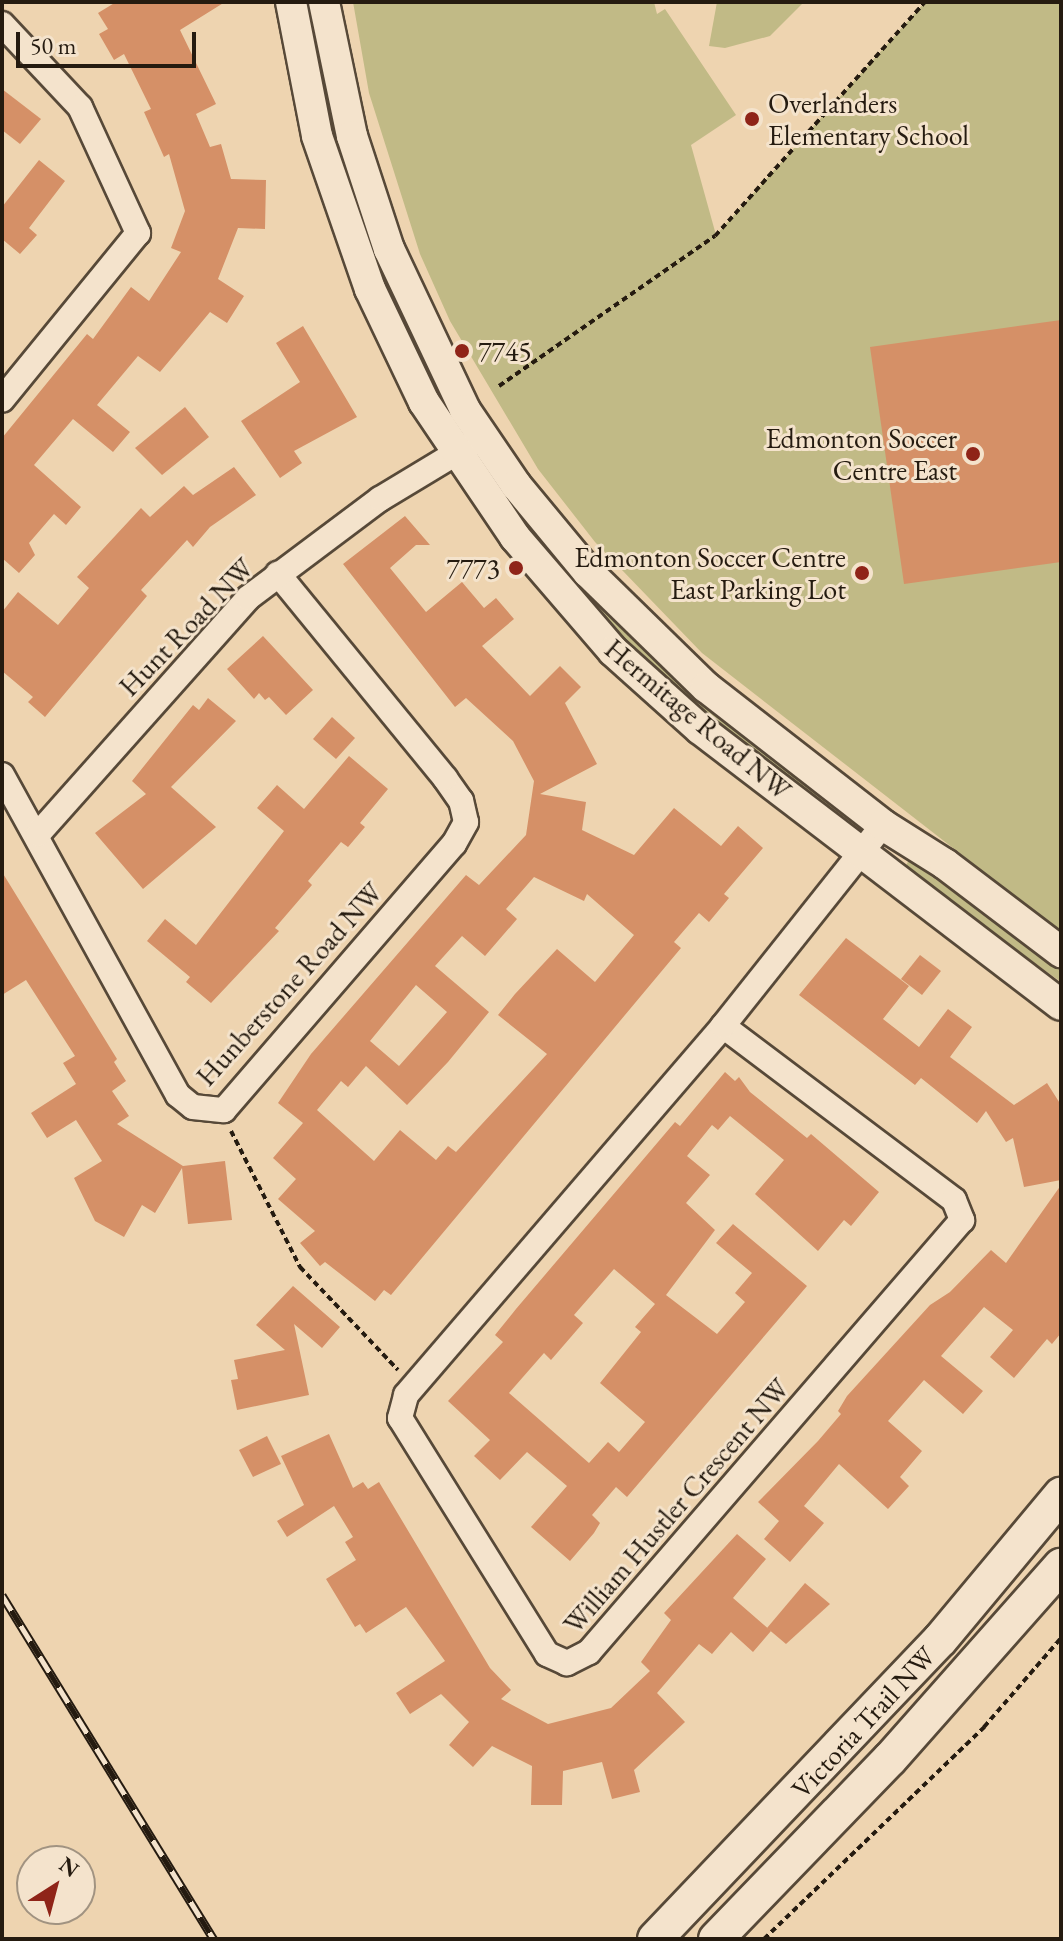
<!DOCTYPE html>
<style>
body{margin:0}
#map{position:relative;width:1063px;height:1941px;overflow:hidden;background:#eed4b0;font-family:"EB Garamond",serif}
div>[style]{position:absolute}
.green>*{inset:0;background:#c1ba86}
.building>*{inset:0;background:#d59067}
.path>*{height:4px;margin-top:-2px;transform-origin:0;background:repeating-linear-gradient(90deg,#251b10 0 6px,transparent 0 10px)}
.roads{filter:drop-shadow(2px 0 #574938) drop-shadow(-2px 0 #574938) drop-shadow(0 2px #574938) drop-shadow(0 -2px #574938)}
.minor>*{height:24px;margin:-12px;padding:0 12px;transform-origin:12px;border-radius:12px;background:#f4e3cc}
.tertiary>*{height:30px;margin:-15px;padding:0 15px;transform-origin:15px;border-radius:15px;background:#f4e3cc}
.secondary>*{height:34px;margin:-17px;padding:0 17px;transform-origin:17px;border-radius:17px;background:#f4e3cc}
.rail>*{height:9px;margin-top:-4.5px;transform-origin:0;background:repeating-linear-gradient(90deg,#f4e3cc 0 18px,#251b10 0 36px);box-sizing:border-box;border-block:2px solid #251b10}
.dots>*{width:22px;height:22px;translate:-50% -50%;box-sizing:border-box;border:4px solid #f4e3cc;border-radius:50%}
span{translate:-50% -50%;white-space:nowrap;text-align:center;line-height:1.15;-webkit-text-stroke:6px #f4e3cc;paint-order:stroke}
.poi-label{font-size:28px;color:#251b10}
.left{translate:0 -50%;text-align:left}
.right{translate:-100% -50%;text-align:right}
.street-label{font-size:28px;color:#251b10}
.frame{position:absolute;inset:0;border:4px solid #251b10;pointer-events:none}
.north{position:absolute;left:16px;top:1845px;width:80px;height:80px;box-sizing:border-box;background:#f4e3cc;border:2px solid #a19381;border-radius:50%;rotate:36deg;font-size:22px;font-weight:700;line-height:32px;text-align:center;color:#251b10}
.north::after{content:'';display:block;margin:auto;width:28px;height:36px;background:#8f2418;clip-path:polygon(50% 0,100% 100%,50% 72%,0 100%)}
.scale{position:absolute;left:16px;top:32px;width:180px;height:36px;box-sizing:border-box;border:4px solid #251b10;border-top:0;padding-left:10px;font-size:24px;line-height:28px;white-space:nowrap;color:#251b10;-webkit-text-stroke:6px #f4e3cc;paint-order:stroke}
</style>
<div id="map">
<div class="green">
<i style="clip-path:polygon(303px 2px,317px 2px,451px 402px,444px 408px,388px 299px,330px 133px)"></i>
<i style="clip-path:polygon(353px 2px,654px 2px,657px 14px,665px 9px,736px 115px,691px 145px,716px 235px,925px 2px,1061px 2px,1061px 932px,702px 653px,595px 542px,538px 469px,450px 321px,420px 254px,369px 93px)"></i>
<i style="clip-path:polygon(717px 2px,804px 2px,770px 36px,725px 48px,709px 46px)"></i>
<i style="clip-path:polygon(486px 477px,846px 811px,840px 819px,669px 684px,591px 609px)"></i>
<i style="clip-path:polygon(909px 860px,1061px 970px,1061px 982px,904px 869px)"></i>
</div>
<div class="building">
<i style="clip-path:polygon(116px 2px,225px 2px,180px 30px,216px 104px,196px 114px,210px 147px,221px 144px,231px 179px,266px 180px,265px 229px,238px 228px,218px 279px,244px 296px,227px 323px,210px 312px,160px 372px,138px 356px,97px 405px,130px 432px,113px 452px,73px 419px,34px 465px,81px 507px,66px 525px,54px 514px,29px 543px,35px 555px,19px 573px,2px 558px,2px 438px,87px 334px,93px 339px,131px 287px,149px 301px,181px 252px,171px 248px,185px 211px,169px 154px,164px 157px,144px 112px,151px 109px,124px 54px,114px 60px,99px 34px,108px 29px,98px 13px)"></i>
<i style="clip-path:polygon(2px 89px,41px 119px,20px 144px,2px 130px)"></i>
<i style="clip-path:polygon(39px 160px,65px 181px,29px 228px,37px 235px,20px 254px,2px 239px,2px 207px)"></i>
<i style="clip-path:polygon(1061px 320px,1061px 562px,904px 584px,870px 347px)"></i>
<i style="clip-path:polygon(303px 326px,357px 417px,294px 451px,302px 463px,280px 478px,241px 421px,300px 382px,276px 343px)"></i>
<i style="clip-path:polygon(185px 407px,209px 437px,162px 475px,135px 448px)"></i>
<i style="clip-path:polygon(234px 467px,256px 495px,210px 527px,193px 547px,187px 540px,141px 590px,147px 596px,45px 717px,28px 702px,33px 697px,2px 671px,2px 612px,18px 592px,58px 625px,89px 588px,77px 577px,141px 508px,150px 517px,184px 486px,193px 495px)"></i>
<i style="clip-path:polygon(evenodd,405px 516px,430px 545px,416px 545px,390px 568px,426px 612px,462px 582px,484px 608px,496px 598px,514px 619px,482px 646px,530px 696px,560px 666px,581px 687px,565px 703px,597px 764px,540px 794px,586px 802px,582px 830px,634px 855px,674px 808px,721px 846px,738px 826px,763px 848px,724px 894px,729px 898px,709px 922px,699px 913px,674px 942px,681px 948px,391px 1295px,384px 1290px,375px 1301px,325px 1262px,320px 1266px,300px 1243px,315px 1231px,278px 1199px,296px 1179px,273px 1158px,303px 1123px,278px 1103px,311px 1054px,466px 875px,479px 885px,526px 835px,534px 781px,513px 741px,466px 698px,455px 707px,343px 564px,405px 516px,534px 877px,584px 901px,587px 894px,634px 935px,595px 982px,557px 949px,515px 994px,498px 1015px,547px 1054px,456px 1152px,448px 1146px,436px 1160px,400px 1130px,374px 1161px,317px 1110px,341px 1081px,348px 1087px,366px 1066px,407px 1105px,448px 1062px,489px 1012px,435px 966px,462px 936px,485px 956px,517px 919px,506px 909px,534px 877px,405px 516px,416px 985px,447px 1012px,399px 1066px,370px 1041px,416px 985px)"></i>
<i style="clip-path:polygon(263px 636px,313px 690px,286px 715px,269px 697px,265px 700px,259px 693px,254px 699px,227px 669px)"></i>
<i style="clip-path:polygon(208px 698px,236px 721px,171px 787px,216px 827px,143px 889px,95px 833px,146px 794px,132px 781px,193px 705px,199px 710px)"></i>
<i style="clip-path:polygon(332px 717px,355px 738px,336px 759px,313px 739px)"></i>
<i style="clip-path:polygon(349px 756px,388px 789px,360px 823px,365px 827px,348px 847px,341px 842px,308px 881px,312px 885px,275px 928px,279px 931px,211px 1003px,186px 982px,190px 977px,147px 941px,165px 919px,196px 945px,284px 831px,257px 808px,277px 785px,304px 809px)"></i>
<i style="clip-path:polygon(2px 872px,117px 1059px,114px 1062px,126px 1081px,112px 1091px,129px 1116px,117px 1124px,183px 1166px,225px 1161px,232px 1220px,188px 1224px,182px 1168px,155px 1213px,142px 1205px,124px 1237px,95px 1221px,74px 1178px,102px 1161px,76px 1120px,47px 1138px,31px 1113px,76px 1084px,63px 1063px,75px 1056px,26px 980px,2px 995px)"></i>
<i style="clip-path:polygon(846px 938px,909px 986px,883px 1019px,919px 1047px,948px 1009px,972px 1027px,950px 1057px,1014px 1105px,1047px 1083px,1061px 1105px,1061px 1180px,1024px 1187px,1013px 1138px,1006px 1142px,986px 1111px,977px 1123px,921px 1078px,915px 1085px,799px 995px)"></i>
<i style="clip-path:polygon(920px 955px,941px 971px,922px 995px,901px 979px)"></i>
<i style="clip-path:polygon(evenodd,725px 1072px,735px 1081px,739px 1077px,750px 1092px,807px 1138px,811px 1134px,879px 1192px,851px 1226px,844px 1220px,818px 1251px,755px 1194px,784px 1160px,730px 1116px,718px 1130px,712px 1125px,687px 1156px,710px 1175px,686px 1203px,715px 1230px,666px 1295px,717px 1334px,745px 1302px,735px 1293px,752px 1273px,716px 1243px,733px 1224px,807px 1286px,627px 1497px,616px 1487px,592px 1515px,600px 1523px,594px 1533px,570px 1561px,531px 1527px,567px 1486px,527px 1452px,500px 1480px,474px 1456px,490px 1440px,448px 1401px,503px 1342px,495px 1335px,516px 1309px,675px 1122px,680px 1126px,725px 1072px,614px 1269px,655px 1304px,635px 1327px,641px 1332px,600px 1383px,645px 1422px,619px 1452px,608px 1442px,589px 1463px,509px 1393px,544px 1353px,551px 1360px,583px 1323px,574px 1315px,614px 1269px)"></i>
<i style="clip-path:polygon(1061px 1185px,1061px 1333px,1052px 1344px,1047px 1339px,1014px 1378px,990px 1357px,1013px 1330px,984px 1307px,941px 1356px,983px 1391px,963px 1414px,924px 1380px,888px 1421px,922px 1451px,900px 1477px,909px 1486px,888px 1509px,839px 1464px,804px 1506px,824px 1523px,790px 1562px,764px 1539px,779px 1521px,758px 1502px,818px 1441px,841px 1414px,838px 1411px,847px 1396px,930px 1305px,950px 1292px,991px 1250px,1006px 1263px)"></i>
<i style="clip-path:polygon(293px 1286px,340px 1327px,322px 1348px,294px 1324px,309px 1395px,237px 1410px,231px 1380px,238px 1379px,234px 1360px,285px 1350px,256px 1325px)"></i>
<i style="clip-path:polygon(329px 1434px,353px 1488px,363px 1482px,368px 1489px,379px 1482px,490px 1668px,511px 1690px,501px 1699px,548px 1724px,611px 1708px,650px 1671px,641px 1662px,671px 1620px,664px 1613px,737px 1534px,766px 1559px,733px 1598px,771px 1631px,753px 1652px,731px 1632px,712px 1654px,699px 1644px,657px 1693px,685px 1722px,634px 1770px,640px 1792px,612px 1799px,602px 1762px,563px 1771px,562px 1805px,531px 1805px,532px 1766px,492px 1746px,473px 1767px,449px 1745px,469px 1722px,441px 1694px,410px 1714px,396px 1693px,445px 1661px,406px 1607px,366px 1633px,360px 1624px,355px 1627px,326px 1579px,356px 1560px,345px 1542px,353px 1537px,334px 1506px,287px 1537px,277px 1521px,304px 1505px,281px 1456px)"></i>
<i style="clip-path:polygon(267px 1436px,281px 1464px,253px 1477px,239px 1450px)"></i>
<i style="clip-path:polygon(805px 1583px,830px 1604px,786px 1644px,767px 1628px)"></i>
</div>
<div class="path">
<i style="left:499px;top:386px;width:263px;rotate:-34.8deg"></i>
<i style="left:715px;top:236px;width:314px;rotate:-48.1deg"></i>
<i style="left:231px;top:1131px;width:153px;rotate:63.1deg"></i>
<i style="left:300px;top:1267px;width:142px;rotate:46.4deg"></i>
<i style="left:764px;top:1939px;width:306px;rotate:-43.9deg"></i>
<i style="left:984px;top:1727px;width:118px;rotate:-49.1deg"></i>
</div>
<div class="roads">
<div class="minor">
<i style="left:2px;top:24px;width:114px;rotate:46.8deg"></i>
<i style="left:80px;top:107px;width:139px;rotate:65.3deg"></i>
<i style="left:138px;top:233px;width:215px;rotate:129.2deg"></i>
<i style="left:2px;top:775px;width:365px;rotate:61.2deg"></i>
<i style="left:178px;top:1095px;width:19px;rotate:39deg"></i>
<i style="left:193px;top:1107px;width:31px;rotate:6deg"></i>
<i style="left:224px;top:1110px;width:352px;rotate:-49.2deg"></i>
<i style="left:454px;top:844px;width:25px;rotate:-61deg"></i>
<i style="left:466px;top:822px;width:22px;rotate:-103deg"></i>
<i style="left:461px;top:801px;width:28px;rotate:-125deg"></i>
<i style="left:445px;top:778px;width:264px;rotate:-129.3deg"></i>
<i style="left:38px;top:834px;width:316px;rotate:-48.3deg"></i>
<i style="left:248px;top:598px;width:165px;rotate:-36.9deg"></i>
<i style="left:380px;top:499px;width:109px;rotate:-31.1deg"></i>
<i style="left:723px;top:1026px;width:289px;rotate:37deg"></i>
<i style="left:954px;top:1200px;width:22px;rotate:68deg"></i>
<i style="left:962px;top:1220px;width:571px;rotate:130.81deg"></i>
<i style="left:589px;top:1652px;width:25px;rotate:153deg"></i>
<i style="left:567px;top:1663px;width:22px;rotate:-156deg"></i>
<i style="left:547px;top:1654px;width:278px;rotate:-121.9deg"></i>
<i style="left:400px;top:1418px;width:24px;rotate:-75deg"></i>
<i style="left:406px;top:1395px;width:486px;rotate:-49.3deg"></i>
<i style="left:723px;top:1026px;width:257px;rotate:-51.5deg"></i>
</div>
<div class="tertiary">
<i style="left:291px;top:2px;width:136px;rotate:79deg"></i>
<i style="left:317px;top:136px;width:162px;rotate:70.9deg"></i>
<i style="left:370px;top:289px;width:125px;rotate:64.5deg"></i>
<i style="left:424px;top:402px;width:163px;rotate:56deg"></i>
<i style="left:515px;top:537px;width:150px;rotate:49.3deg"></i>
<i style="left:613px;top:651px;width:117px;rotate:41.9deg"></i>
<i style="left:700px;top:729px;width:454px;rotate:37.4deg"></i>
<i style="left:324px;top:2px;width:137px;rotate:78.2deg"></i>
<i style="left:352px;top:136px;width:119px;rotate:71.9deg"></i>
<i style="left:389px;top:249px;width:178px;rotate:64.7deg"></i>
<i style="left:465px;top:410px;width:91px;rotate:55.8deg"></i>
<i style="left:516px;top:485px;width:113px;rotate:50.4deg"></i>
<i style="left:588px;top:572px;width:165px;rotate:44.3deg"></i>
<i style="left:706px;top:687px;width:224px;rotate:37.9deg"></i>
<i style="left:883px;top:825px;width:73px;rotate:32.2deg"></i>
<i style="left:945px;top:864px;width:146px;rotate:37.2deg"></i>
</div>
<div class="secondary">
<i style="left:655px;top:1939px;width:413px;rotate:-46.4deg"></i>
<i style="left:940px;top:1640px;width:189px;rotate:-50.2deg"></i>
<i style="left:716px;top:1939px;width:250px;rotate:-46deg"></i>
<i style="left:890px;top:1759px;width:258px;rotate:-48.5deg"></i>
</div>
</div>
<div class="rail">
<i style="left:2px;top:1595px;width:404px;rotate:58.4deg"></i>
</div>
<div class="dots">
<i style="left:752px;top:119px;background:#8f2418"></i>
<i style="left:462px;top:351px;background:#8f2418"></i>
<i style="left:973px;top:454px;background:#8f2418"></i>
<i style="left:516px;top:568px;background:#8f2418"></i>
<i style="left:862px;top:573px;background:#8f2418"></i>
</div>
<div class="poi-label">
<span class="left" style="left:768px;top:119px">Overlanders<br>Elementary School</span>
<span class="left" style="left:478px;top:351px">7745</span>
<span class="right" style="left:957px;top:454px">Edmonton Soccer<br>Centre East</span>
<span class="right" style="left:846px;top:573px">Edmonton Soccer Centre<br>East Parking Lot</span>
<span class="right" style="left:500px;top:568px">7773</span>
</div>
<div class="street-label">
<span style="left:186px;top:627px;rotate:-46deg">Hunt Road NW</span>
<span style="left:698px;top:719px;rotate:40deg">Hermitage Road NW</span>
<span style="left:289px;top:984px;rotate:-48deg">Hunberstone Road NW</span>
<span style="left:676px;top:1506px;rotate:-49deg">William Hustler Crescent NW</span>
<span style="left:863px;top:1722px;rotate:-47deg">Victoria Trail NW</span>
</div>
<div class="frame"></div>
<div class="north">N</div>
<div class="scale">50 m</div>
</div>
